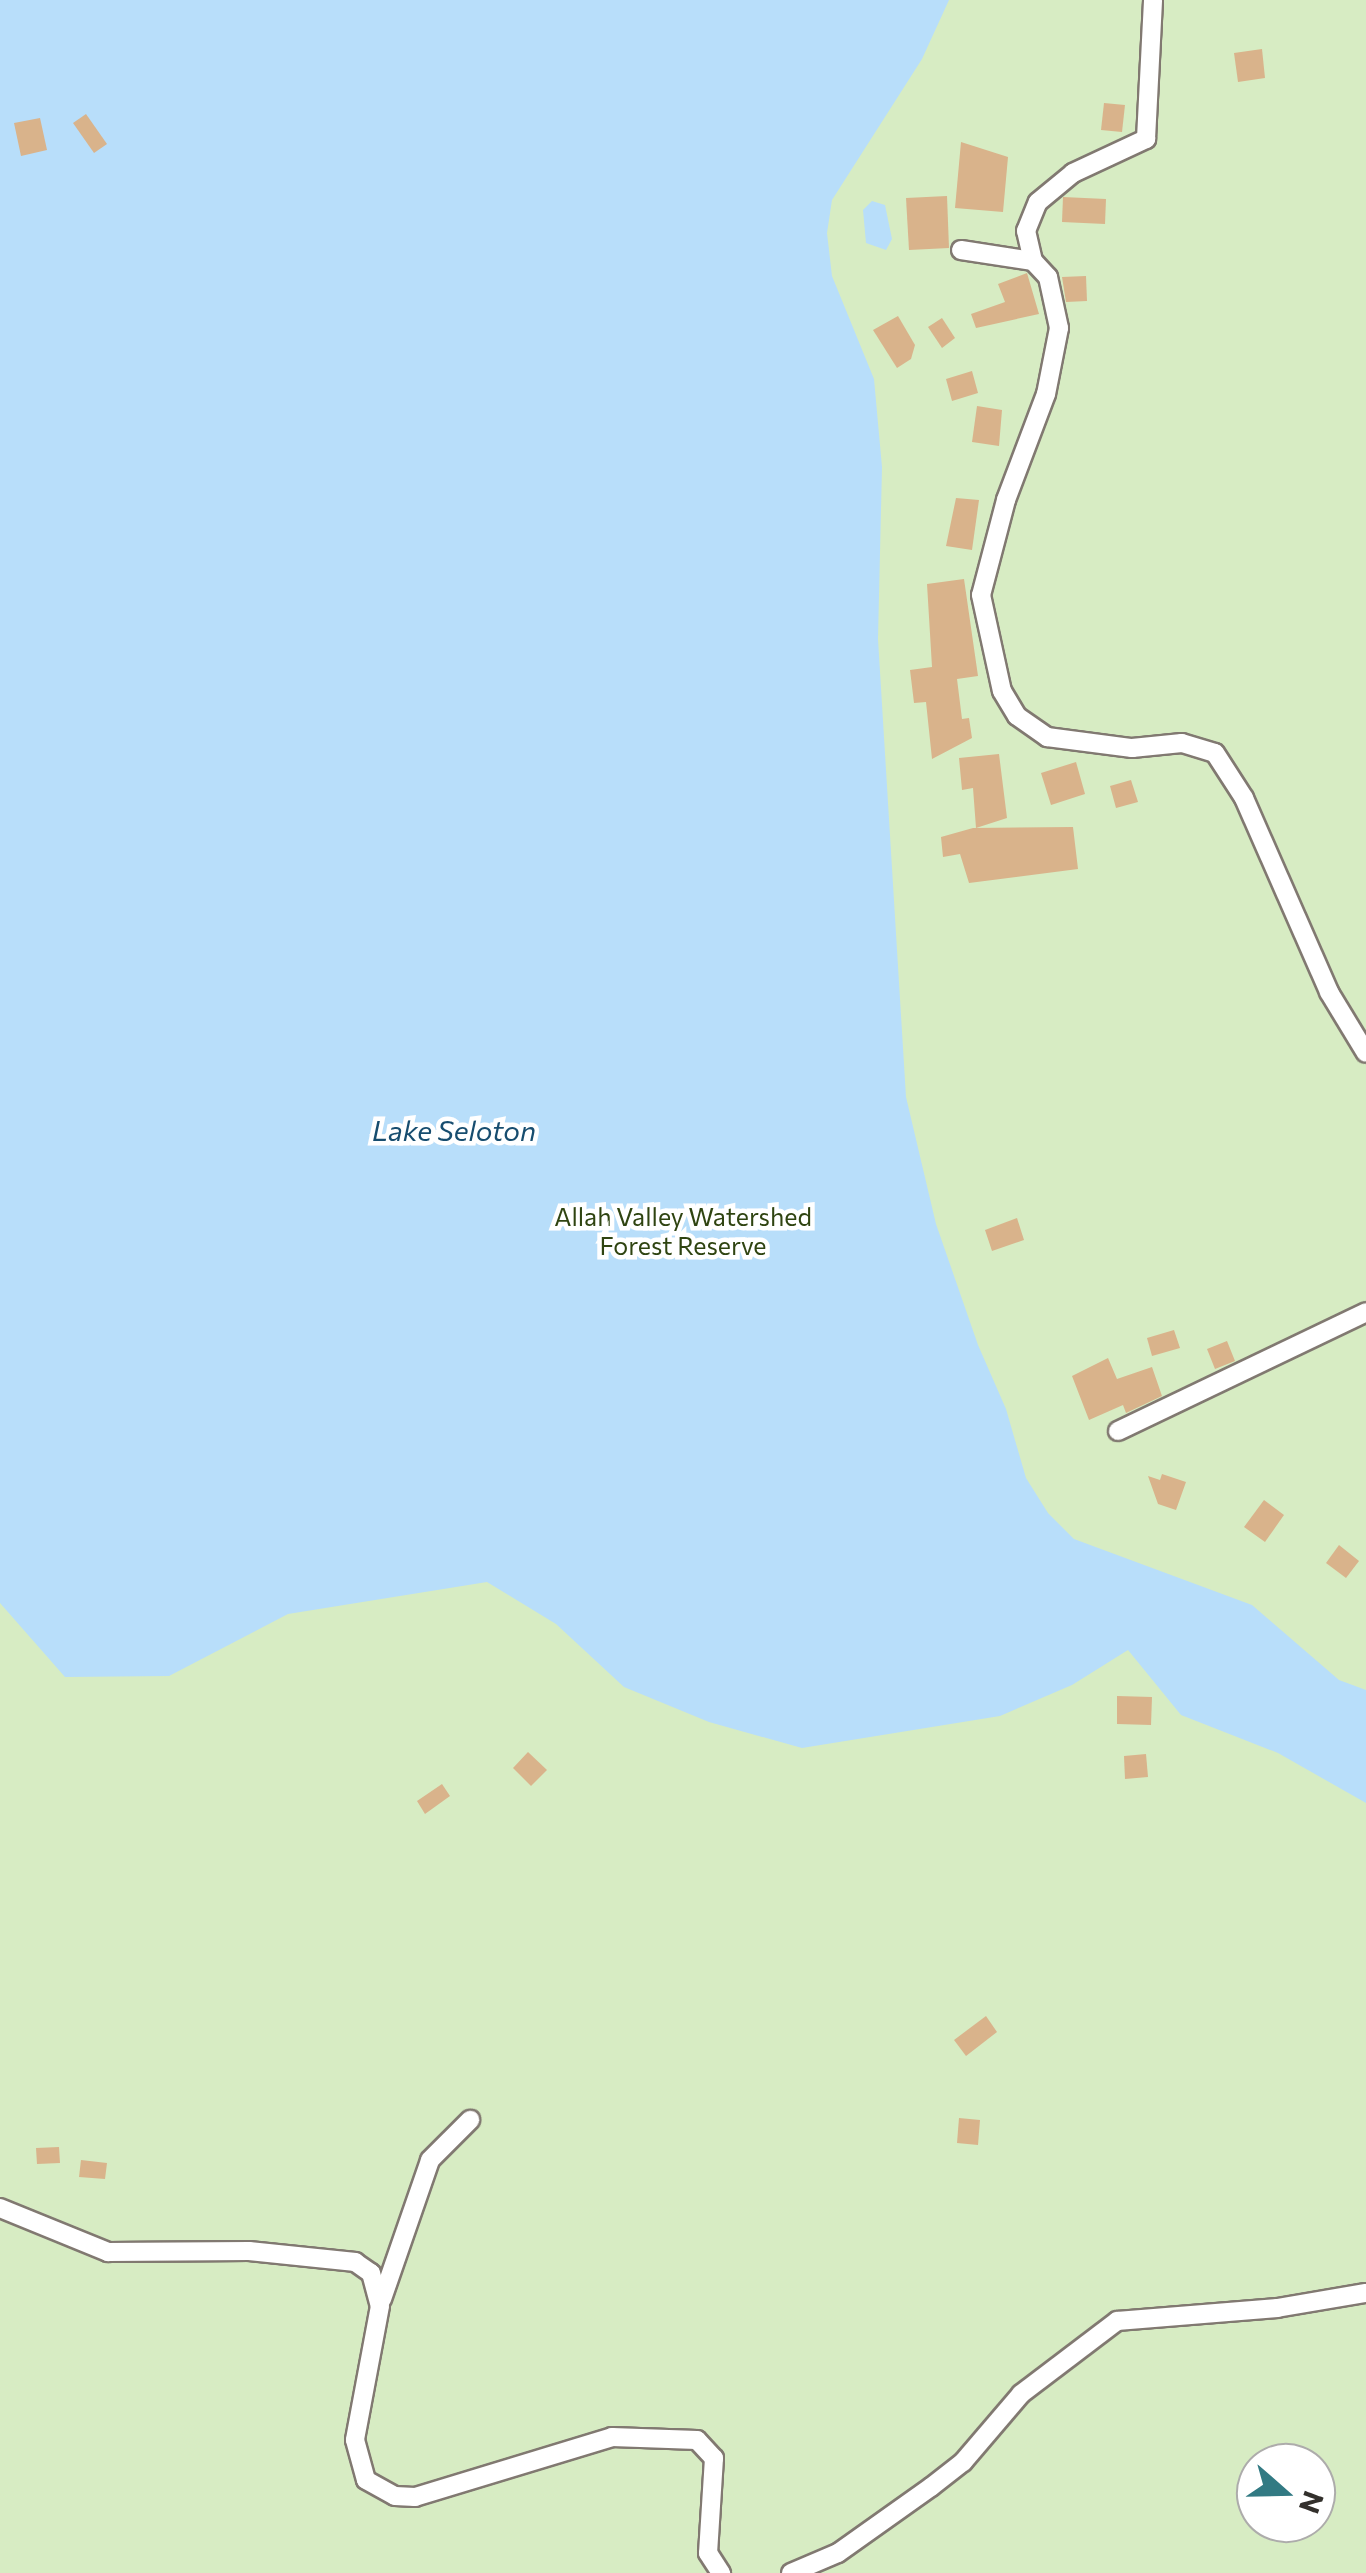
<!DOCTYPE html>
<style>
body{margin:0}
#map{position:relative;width:1366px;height:2573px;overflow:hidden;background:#fbf1e8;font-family:Commissioner,sans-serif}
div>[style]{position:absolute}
.green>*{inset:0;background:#d7ecc3}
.water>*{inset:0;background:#b8defa}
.building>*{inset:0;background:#d9b38b}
.roads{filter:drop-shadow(2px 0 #817971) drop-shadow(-2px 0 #817971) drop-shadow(0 2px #817971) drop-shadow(0 -2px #817971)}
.minor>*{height:18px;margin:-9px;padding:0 9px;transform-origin:9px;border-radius:9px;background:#fff}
span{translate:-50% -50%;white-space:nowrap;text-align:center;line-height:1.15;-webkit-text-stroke:9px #fff;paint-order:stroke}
.park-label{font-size:25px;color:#2f4411}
.water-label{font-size:28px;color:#174d6f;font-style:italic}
.north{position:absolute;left:1236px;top:2443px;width:100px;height:100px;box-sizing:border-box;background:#fff;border:2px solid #adacab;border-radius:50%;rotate:110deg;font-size:28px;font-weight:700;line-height:40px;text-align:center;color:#33302c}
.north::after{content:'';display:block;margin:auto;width:35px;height:45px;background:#327a83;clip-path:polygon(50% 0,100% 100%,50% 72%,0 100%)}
</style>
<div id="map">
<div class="green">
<i style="clip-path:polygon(evenodd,0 0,1366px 0,1366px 2573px,0 2573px,0 0,1256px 2463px,1316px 2463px,1316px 2523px,1256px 2523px,1256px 2463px)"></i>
</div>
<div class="water">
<i style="clip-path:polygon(0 0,949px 0,922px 59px,832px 200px,827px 233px,832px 276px,874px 379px,882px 467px,878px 639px,906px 1097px,936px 1224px,978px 1345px,1006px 1409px,1026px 1478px,1048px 1513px,1074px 1539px,1252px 1605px,1339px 1680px,1366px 1690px,1366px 1803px,1278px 1753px,1181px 1715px,1128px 1650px,1072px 1685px,1000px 1716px,802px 1748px,709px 1722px,624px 1687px,556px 1624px,487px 1582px,288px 1614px,169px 1676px,65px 1677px,0 1603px)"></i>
<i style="clip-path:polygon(872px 201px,885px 205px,892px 239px,886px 250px,866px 243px,863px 210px)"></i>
</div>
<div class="building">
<i style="clip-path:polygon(1262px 49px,1265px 78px,1238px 82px,1234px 53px)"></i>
<i style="clip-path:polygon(1104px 103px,1125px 105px,1122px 132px,1101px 130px)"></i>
<i style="clip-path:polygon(86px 114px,107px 144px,94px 153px,73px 123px)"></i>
<i style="clip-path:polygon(40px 118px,47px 150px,21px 156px,14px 123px)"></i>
<i style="clip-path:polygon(961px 142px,1008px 157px,1003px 212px,955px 208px)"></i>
<i style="clip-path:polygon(947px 196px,949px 248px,909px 250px,906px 198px)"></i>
<i style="clip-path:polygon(1063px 197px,1106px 199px,1105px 224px,1062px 222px)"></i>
<i style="clip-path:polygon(1027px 273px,1039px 314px,976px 328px,971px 314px,1005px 302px,998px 284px)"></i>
<i style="clip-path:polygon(1086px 276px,1087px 301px,1066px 302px,1062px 277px)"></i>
<i style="clip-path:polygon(898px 316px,915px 345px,911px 359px,897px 368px,873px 330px)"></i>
<i style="clip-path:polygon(942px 318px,955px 338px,942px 348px,928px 327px)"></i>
<i style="clip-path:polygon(972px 371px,978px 393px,952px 401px,946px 379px)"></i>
<i style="clip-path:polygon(977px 406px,1002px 410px,999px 446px,972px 442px)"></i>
<i style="clip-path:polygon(956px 498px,979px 500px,972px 550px,946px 546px)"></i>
<i style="clip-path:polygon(964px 579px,978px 676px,957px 679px,962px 719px,969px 718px,972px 738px,932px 759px,926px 702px,914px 703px,910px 670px,932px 667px,927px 584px)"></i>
<i style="clip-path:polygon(999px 754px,1007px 818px,976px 828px,973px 788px,962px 790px,959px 758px)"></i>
<i style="clip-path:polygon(1076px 762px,1085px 794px,1051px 805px,1041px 773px)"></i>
<i style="clip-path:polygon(1131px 780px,1138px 802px,1116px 808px,1110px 786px)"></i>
<i style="clip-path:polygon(1073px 827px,1078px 869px,969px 883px,960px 854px,943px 857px,941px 837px,973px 828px)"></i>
<i style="clip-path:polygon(1017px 1218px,1024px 1240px,992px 1251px,985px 1230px)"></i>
<i style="clip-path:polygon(1174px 1330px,1180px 1348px,1152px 1356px,1147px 1338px)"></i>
<i style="clip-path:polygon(1227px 1341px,1235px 1361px,1215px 1369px,1207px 1349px)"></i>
<i style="clip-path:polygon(1108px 1358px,1117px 1379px,1152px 1367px,1162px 1396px,1126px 1413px,1123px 1405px,1089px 1420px,1072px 1376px)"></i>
<i style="clip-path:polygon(1162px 1474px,1186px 1482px,1176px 1510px,1158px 1504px,1148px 1476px,1160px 1480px)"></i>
<i style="clip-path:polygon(1264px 1500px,1284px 1515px,1265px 1542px,1244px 1527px)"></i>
<i style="clip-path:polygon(1339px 1545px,1359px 1561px,1346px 1578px,1326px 1563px)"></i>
<i style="clip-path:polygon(1117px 1696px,1152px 1697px,1151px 1725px,1117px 1724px)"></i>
<i style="clip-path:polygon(528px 1752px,547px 1770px,531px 1786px,513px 1768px)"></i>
<i style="clip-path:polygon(1146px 1754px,1148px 1777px,1125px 1779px,1124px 1756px)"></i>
<i style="clip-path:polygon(442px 1784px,450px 1796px,425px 1814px,417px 1801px)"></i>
<i style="clip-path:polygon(986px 2016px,997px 2032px,966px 2056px,954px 2040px)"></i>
<i style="clip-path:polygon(959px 2118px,980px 2120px,978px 2145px,957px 2143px)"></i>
<i style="clip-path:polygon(59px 2147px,60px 2163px,37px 2164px,36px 2148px)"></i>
<i style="clip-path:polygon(81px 2160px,107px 2163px,105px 2179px,79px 2177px)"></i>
</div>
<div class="roads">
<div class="minor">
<i style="left:961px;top:250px;width:73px;rotate:8.7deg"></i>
<i style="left:1033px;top:261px;width:22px;rotate:47deg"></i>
<i style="left:1048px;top:277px;width:52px;rotate:77.8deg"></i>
<i style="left:1059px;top:328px;width:67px;rotate:101.1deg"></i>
<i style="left:1046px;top:394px;width:113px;rotate:110.7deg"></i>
<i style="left:1006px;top:500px;width:98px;rotate:104.7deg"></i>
<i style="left:981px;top:595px;width:98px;rotate:77.7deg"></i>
<i style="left:1002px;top:691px;width:29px;rotate:59deg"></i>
<i style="left:1017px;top:716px;width:37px;rotate:35deg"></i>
<i style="left:1047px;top:737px;width:86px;rotate:7.4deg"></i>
<i style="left:1132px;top:748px;width:50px;rotate:-5.7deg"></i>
<i style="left:1182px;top:743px;width:34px;rotate:17deg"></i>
<i style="left:1215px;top:753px;width:54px;rotate:57.2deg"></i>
<i style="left:1244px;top:798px;width:212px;rotate:66.3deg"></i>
<i style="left:1329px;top:992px;width:71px;rotate:58.8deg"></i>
<i style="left:1033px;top:261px;width:31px;rotate:-103deg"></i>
<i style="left:1026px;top:231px;width:31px;rotate:-68deg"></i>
<i style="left:1038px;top:202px;width:45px;rotate:-39.6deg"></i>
<i style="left:1073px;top:173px;width:81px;rotate:-25deg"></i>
<i style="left:1146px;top:139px;width:139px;rotate:-87.1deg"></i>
<i style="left:1118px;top:1431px;width:275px;rotate:-25.6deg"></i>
<i style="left:0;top:2208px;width:117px;rotate:22.2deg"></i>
<i style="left:108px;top:2252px;width:141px;rotate:-0.4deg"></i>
<i style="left:249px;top:2251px;width:107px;rotate:5.9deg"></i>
<i style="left:355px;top:2262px;width:19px;rotate:35deg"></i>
<i style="left:371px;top:2273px;width:34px;rotate:75deg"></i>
<i style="left:380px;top:2306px;width:136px;rotate:100.6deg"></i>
<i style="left:355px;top:2440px;width:41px;rotate:74.6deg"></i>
<i style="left:366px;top:2480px;width:33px;rotate:29deg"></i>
<i style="left:395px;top:2496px;width:20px;rotate:3deg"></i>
<i style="left:415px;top:2497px;width:206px;rotate:-16.9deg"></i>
<i style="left:612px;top:2437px;width:85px;rotate:2deg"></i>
<i style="left:697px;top:2440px;width:25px;rotate:47deg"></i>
<i style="left:714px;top:2458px;width:95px;rotate:93.6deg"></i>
<i style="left:708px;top:2553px;width:24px;rotate:57deg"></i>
<i style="left:382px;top:2299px;width:147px;rotate:-70.9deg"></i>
<i style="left:430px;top:2160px;width:57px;rotate:-45deg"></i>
<i style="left:791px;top:2573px;width:51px;rotate:-23.1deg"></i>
<i style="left:838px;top:2553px;width:114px;rotate:-35.4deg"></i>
<i style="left:931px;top:2487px;width:41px;rotate:-38deg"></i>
<i style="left:963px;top:2462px;width:89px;rotate:-49.5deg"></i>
<i style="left:1021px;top:2394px;width:121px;rotate:-37.2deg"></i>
<i style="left:1117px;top:2321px;width:161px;rotate:-4.6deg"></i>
<i style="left:1277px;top:2308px;width:90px;rotate:-9.6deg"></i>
</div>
</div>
<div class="park-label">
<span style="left:683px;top:1231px">Allah Valley Watershed<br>Forest Reserve</span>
</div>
<div class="water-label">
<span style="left:454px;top:1130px">Lake Seloton</span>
</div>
<div class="north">N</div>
</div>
